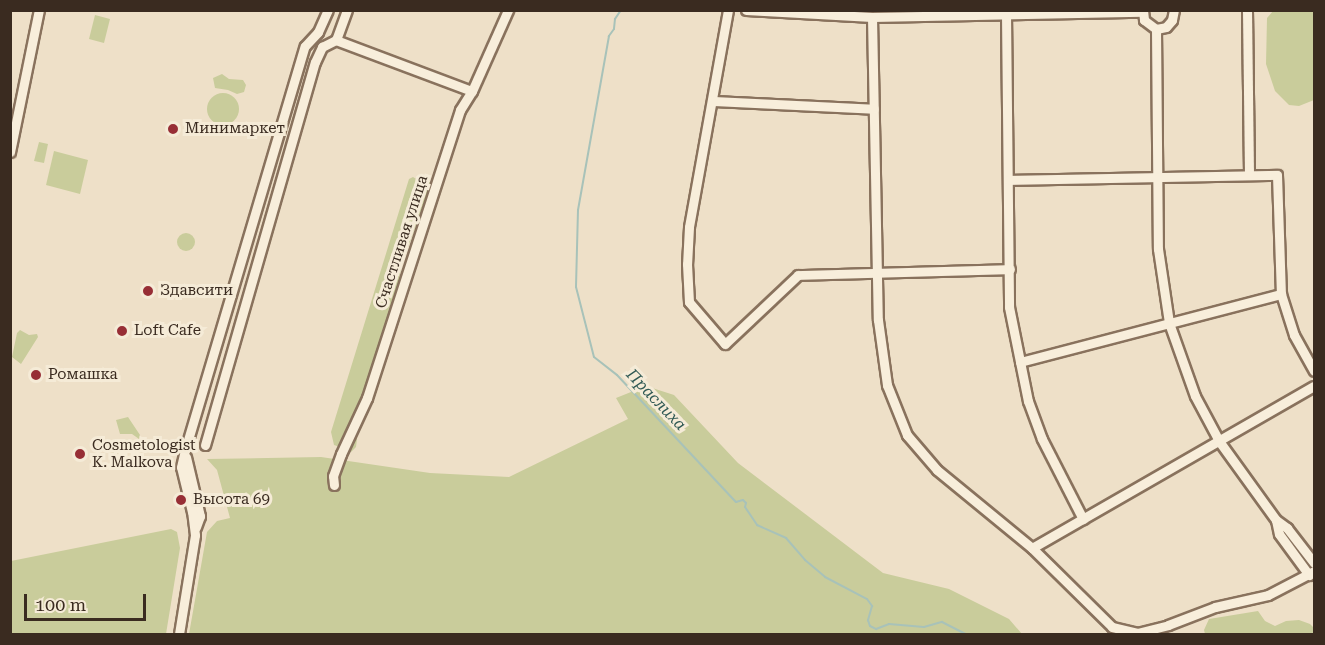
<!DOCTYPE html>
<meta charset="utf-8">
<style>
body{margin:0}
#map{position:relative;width:1325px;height:645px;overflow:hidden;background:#eee0c8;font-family:"Roboto Serif",serif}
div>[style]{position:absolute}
.green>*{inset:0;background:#c9cc9b}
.round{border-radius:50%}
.stream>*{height:2px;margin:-1px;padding:0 1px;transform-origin:1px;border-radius:1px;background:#a8c2b9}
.roads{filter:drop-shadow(2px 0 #89725d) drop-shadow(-2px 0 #89725d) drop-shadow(0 2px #89725d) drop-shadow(0 -2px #89725d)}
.minor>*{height:9px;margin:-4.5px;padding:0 4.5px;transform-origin:4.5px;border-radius:4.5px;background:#f8eedb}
.dots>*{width:16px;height:16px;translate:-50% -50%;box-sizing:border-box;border:3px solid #f5ebd7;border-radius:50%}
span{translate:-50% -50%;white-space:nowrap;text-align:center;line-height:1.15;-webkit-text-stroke:6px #f5ebd7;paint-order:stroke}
.poi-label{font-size:15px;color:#3a2b20}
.left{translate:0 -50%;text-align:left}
.street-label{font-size:15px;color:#3a2b20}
.water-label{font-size:16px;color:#305954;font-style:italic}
.frame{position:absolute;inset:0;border:12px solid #3a2b20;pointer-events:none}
.scale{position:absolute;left:24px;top:594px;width:122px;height:27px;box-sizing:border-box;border:3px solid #3a2b20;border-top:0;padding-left:8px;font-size:18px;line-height:21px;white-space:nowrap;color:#3a2b20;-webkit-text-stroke:4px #f5ebd7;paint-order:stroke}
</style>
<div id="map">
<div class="green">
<i style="clip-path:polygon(1273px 11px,1314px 11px,1314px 100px,1299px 106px,1289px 105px,1275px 91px,1266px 64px,1267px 18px)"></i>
<i style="clip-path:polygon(95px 15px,110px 19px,104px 43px,89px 39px)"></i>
<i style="clip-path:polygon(222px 74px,229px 79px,243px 80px,246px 85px,244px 92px,237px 94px,228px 90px,215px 88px,213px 78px)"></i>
<i class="round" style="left:207px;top:93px;width:32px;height:32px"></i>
<i style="clip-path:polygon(39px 142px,48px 144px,44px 163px,34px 161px)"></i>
<i style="clip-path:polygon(54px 151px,88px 160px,80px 194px,46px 185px)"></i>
<i style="clip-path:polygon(413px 177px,421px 182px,430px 182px,430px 186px,401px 267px,399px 283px,363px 394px,348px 429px,357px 439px,356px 447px,351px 452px,346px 453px,343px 448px,334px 445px,331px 432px,409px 179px)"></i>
<i class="round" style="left:177px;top:233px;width:18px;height:18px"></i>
<i style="clip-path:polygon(20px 330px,29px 335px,37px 334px,38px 337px,21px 364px,12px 357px,17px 333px)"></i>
<i style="clip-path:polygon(646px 386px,674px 395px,738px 463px,883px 573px,949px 589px,1009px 619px,1022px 634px,189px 634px,207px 532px,217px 521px,230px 518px,217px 470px,207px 459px,321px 457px,430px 473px,509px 477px,628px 419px,616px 398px)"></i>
<i style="clip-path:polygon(128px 417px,140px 435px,139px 439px,132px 434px,120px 434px,116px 420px)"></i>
<i style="clip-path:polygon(126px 439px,134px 441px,140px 447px,112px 455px,115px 444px)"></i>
<i style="clip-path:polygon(171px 529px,177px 532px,180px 548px,166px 634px,11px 634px,11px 561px)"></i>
<i style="clip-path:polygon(1258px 611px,1265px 621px,1275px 626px,1286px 621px,1299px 620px,1310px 624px,1314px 628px,1314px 634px,1205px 634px,1204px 630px,1209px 619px)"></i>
</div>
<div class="stream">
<i style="left:621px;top:10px;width:11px;rotate:124deg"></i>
<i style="left:615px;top:19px;width:10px;rotate:96deg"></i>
<i style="left:614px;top:29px;width:9px;rotate:126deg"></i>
<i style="left:609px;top:36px;width:177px;rotate:100.1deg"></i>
<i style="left:578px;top:210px;width:77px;rotate:91.5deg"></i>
<i style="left:576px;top:287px;width:72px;rotate:75.6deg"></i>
<i style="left:594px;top:357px;width:29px;rotate:38deg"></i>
<i style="left:617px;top:375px;width:174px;rotate:46.9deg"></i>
<i style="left:736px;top:502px;width:7px;rotate:-16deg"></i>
<i style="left:743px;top:500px;width:4px;rotate:45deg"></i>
<i style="left:746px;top:503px;width:4px;rotate:104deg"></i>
<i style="left:745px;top:507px;width:22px;rotate:56deg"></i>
<i style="left:757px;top:525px;width:32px;rotate:24deg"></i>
<i style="left:786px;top:538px;width:29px;rotate:49deg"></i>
<i style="left:805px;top:560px;width:26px;rotate:40deg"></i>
<i style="left:825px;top:577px;width:47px;rotate:27.6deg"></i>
<i style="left:867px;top:599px;width:9px;rotate:54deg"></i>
<i style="left:872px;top:606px;width:15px;rotate:106deg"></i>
<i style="left:868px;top:620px;width:6px;rotate:72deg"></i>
<i style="left:870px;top:626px;width:7px;rotate:27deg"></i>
<i style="left:876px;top:629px;width:14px;rotate:-21deg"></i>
<i style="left:889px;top:624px;width:35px;rotate:5deg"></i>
<i style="left:924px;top:627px;width:19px;rotate:-16deg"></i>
<i style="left:942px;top:622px;width:27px;rotate:27deg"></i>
</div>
<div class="roads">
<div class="minor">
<i style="left:728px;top:10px;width:220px;rotate:100.2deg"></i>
<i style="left:689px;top:227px;width:37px;rotate:93deg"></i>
<i style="left:687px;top:264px;width:38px;rotate:87deg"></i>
<i style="left:689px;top:302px;width:55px;rotate:49.4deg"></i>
<i style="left:725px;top:344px;width:100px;rotate:-43.4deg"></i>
<i style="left:798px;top:275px;width:212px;rotate:-1.6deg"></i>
<i style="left:746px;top:10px;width:126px;rotate:3.2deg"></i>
<i style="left:872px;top:17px;width:270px;rotate:-1.1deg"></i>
<i style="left:1143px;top:10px;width:10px;rotate:84deg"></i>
<i style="left:1144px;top:20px;width:15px;rotate:37deg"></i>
<i style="left:1156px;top:29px;width:10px;rotate:-11deg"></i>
<i style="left:1166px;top:27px;width:9px;rotate:-49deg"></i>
<i style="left:1172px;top:20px;width:10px;rotate:-79deg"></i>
<i style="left:1247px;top:10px;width:164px;rotate:89.3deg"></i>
<i style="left:1006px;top:14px;width:293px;rotate:89.4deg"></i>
<i style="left:1009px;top:307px;width:96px;rotate:78.6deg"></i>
<i style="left:1028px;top:401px;width:40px;rotate:69.8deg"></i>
<i style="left:1042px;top:439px;width:90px;rotate:62.9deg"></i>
<i style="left:872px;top:17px;width:303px;rotate:88.9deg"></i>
<i style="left:878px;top:320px;width:66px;rotate:82.1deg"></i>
<i style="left:887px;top:385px;width:54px;rotate:68.2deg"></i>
<i style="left:907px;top:435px;width:46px;rotate:49.4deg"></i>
<i style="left:937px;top:470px;width:123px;rotate:39.4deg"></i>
<i style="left:1032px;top:548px;width:112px;rotate:44.6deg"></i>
<i style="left:1112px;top:627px;width:26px;rotate:13deg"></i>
<i style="left:1137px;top:633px;width:32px;rotate:-14deg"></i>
<i style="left:1168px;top:625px;width:50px;rotate:-21deg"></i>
<i style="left:1215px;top:607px;width:54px;rotate:-12.8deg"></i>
<i style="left:1268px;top:595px;width:52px;rotate:-27.6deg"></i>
<i style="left:1156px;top:29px;width:220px;rotate:89.5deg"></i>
<i style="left:1158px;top:249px;width:75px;rotate:81.5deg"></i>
<i style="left:1169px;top:323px;width:77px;rotate:70.4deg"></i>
<i style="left:1195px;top:396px;width:51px;rotate:61.9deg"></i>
<i style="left:1219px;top:441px;width:97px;rotate:54.2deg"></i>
<i style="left:1276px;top:520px;width:14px;rotate:36deg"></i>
<i style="left:1287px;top:528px;width:44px;rotate:52.4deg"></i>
<i style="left:336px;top:40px;width:145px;rotate:20.6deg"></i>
<i style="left:713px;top:101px;width:161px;rotate:2.8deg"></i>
<i style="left:10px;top:152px;width:145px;rotate:-78.5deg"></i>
<i style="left:1009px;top:180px;width:268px;rotate:-1.1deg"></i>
<i style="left:1277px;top:175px;width:119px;rotate:88.1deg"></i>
<i style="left:1281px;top:294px;width:43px;rotate:72.4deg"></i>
<i style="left:1294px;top:335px;width:41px;rotate:60.9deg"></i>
<i style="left:1020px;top:362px;width:270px;rotate:-14.6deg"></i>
<i style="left:205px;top:445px;width:398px;rotate:-74deg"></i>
<i style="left:315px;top:62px;width:17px;rotate:-65deg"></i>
<i style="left:322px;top:47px;width:16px;rotate:-27deg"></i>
<i style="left:336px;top:40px;width:32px;rotate:-70deg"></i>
<i style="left:186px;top:457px;width:61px;rotate:76.7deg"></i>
<i style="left:200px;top:516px;width:12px;rotate:110deg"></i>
<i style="left:334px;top:485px;width:9px;rotate:-96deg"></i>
<i style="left:333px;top:476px;width:23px;rotate:-70deg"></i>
<i style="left:341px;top:454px;width:62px;rotate:-65.1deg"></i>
<i style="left:367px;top:398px;width:303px;rotate:-72.1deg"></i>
<i style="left:460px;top:110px;width:22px;rotate:-58deg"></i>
<i style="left:472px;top:91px;width:89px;rotate:-66deg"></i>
<i style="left:1276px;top:520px;width:14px;rotate:78deg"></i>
<i style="left:1279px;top:534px;width:51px;rotate:53.8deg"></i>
<i style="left:1032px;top:548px;width:325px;rotate:-29.9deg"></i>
<i style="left:179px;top:634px;width:100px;rotate:-80.8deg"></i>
<i style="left:195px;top:535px;width:23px;rotate:-97deg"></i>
<i style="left:192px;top:512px;width:46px;rotate:-103.7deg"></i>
<i style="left:181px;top:467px;width:17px;rotate:-77deg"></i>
<i style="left:185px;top:450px;width:421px;rotate:-73.5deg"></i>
<i style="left:305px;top:46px;width:19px;rotate:-47deg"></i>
<i style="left:318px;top:32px;width:24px;rotate:-66deg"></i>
</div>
</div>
<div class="dots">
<i style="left:173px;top:129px;background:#972e35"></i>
<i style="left:148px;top:291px;background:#972e35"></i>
<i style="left:122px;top:331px;background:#972e35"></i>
<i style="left:36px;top:375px;background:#972e35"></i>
<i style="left:80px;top:454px;background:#972e35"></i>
<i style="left:181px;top:500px;background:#972e35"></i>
</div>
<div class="poi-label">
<span class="left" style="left:185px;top:129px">Минимаркет</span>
<span class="left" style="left:160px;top:291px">Здавсити</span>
<span class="left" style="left:134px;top:331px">Loft Cafe</span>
<span class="left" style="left:48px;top:375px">Ромашка</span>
<span class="left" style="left:92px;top:454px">Cosmetologist<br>K. Malkova</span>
<span class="left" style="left:193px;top:500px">Высота 69</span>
</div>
<div class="street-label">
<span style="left:402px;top:242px;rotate:-72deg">Счастливая улица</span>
</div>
<div class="water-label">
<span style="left:656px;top:400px;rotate:46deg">Праслиха</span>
</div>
<div class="frame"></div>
<div class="scale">100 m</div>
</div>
